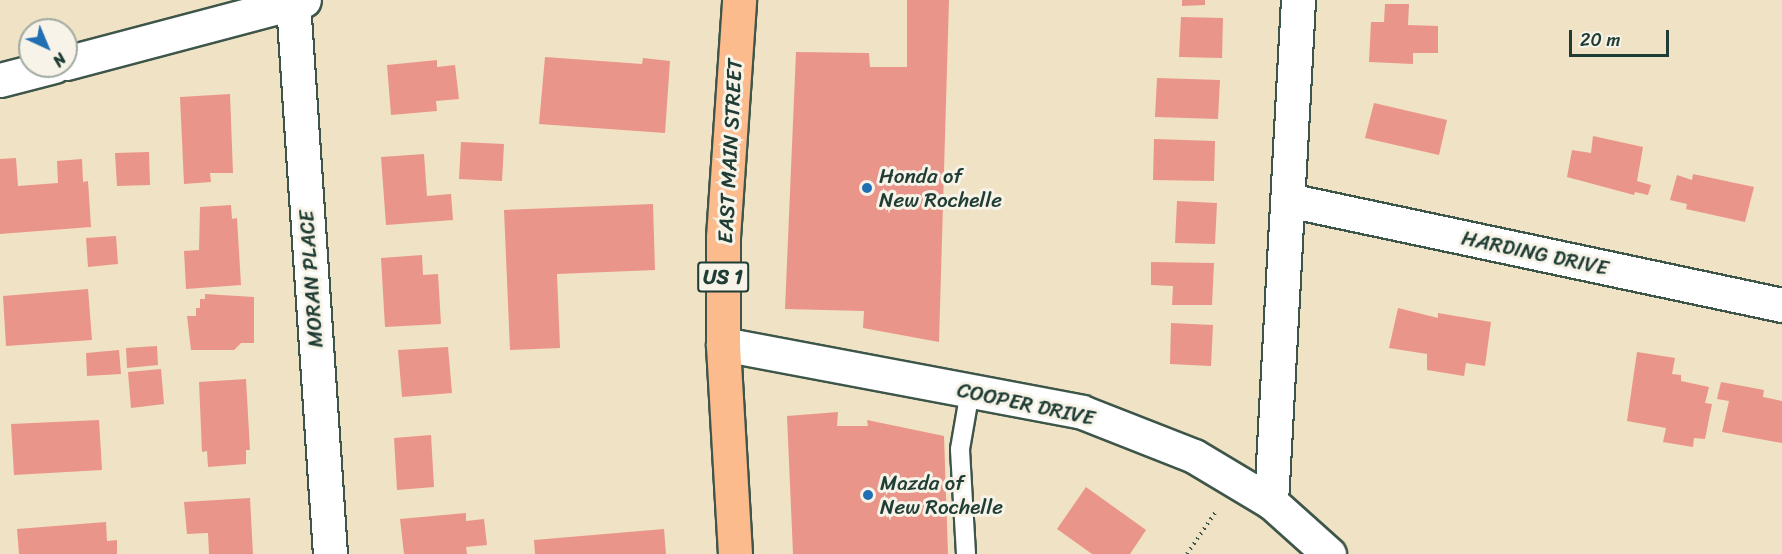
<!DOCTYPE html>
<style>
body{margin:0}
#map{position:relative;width:1782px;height:554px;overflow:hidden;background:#f0e2c5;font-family:Sriracha,sans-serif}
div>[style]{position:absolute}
.building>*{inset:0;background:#ea9589}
.path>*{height:4px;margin-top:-2px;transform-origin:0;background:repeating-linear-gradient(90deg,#3e564a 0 1.5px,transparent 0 6px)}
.roads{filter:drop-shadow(2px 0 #3e564a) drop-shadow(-2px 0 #3e564a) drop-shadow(0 2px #3e564a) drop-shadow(0 -2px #3e564a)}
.lane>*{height:18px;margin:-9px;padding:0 9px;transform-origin:9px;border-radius:9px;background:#fff}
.street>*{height:33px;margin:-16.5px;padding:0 16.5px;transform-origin:16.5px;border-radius:16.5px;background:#fff}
.primary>*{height:33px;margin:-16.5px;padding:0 16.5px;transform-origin:16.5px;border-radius:16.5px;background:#fbbb8d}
.dots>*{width:16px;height:16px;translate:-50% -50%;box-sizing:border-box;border:3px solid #f7f3e8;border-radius:50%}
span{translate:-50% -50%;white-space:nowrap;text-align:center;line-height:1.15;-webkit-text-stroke:6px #f7f3e8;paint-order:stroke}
.shield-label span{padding:2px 4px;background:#f7f3e8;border:2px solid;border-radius:4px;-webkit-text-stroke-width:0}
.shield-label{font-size:20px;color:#1f3d34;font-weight:700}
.street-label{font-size:21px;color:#1f3d34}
.poi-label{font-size:21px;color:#1f3d34}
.left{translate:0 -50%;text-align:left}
.north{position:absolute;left:18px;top:18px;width:60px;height:60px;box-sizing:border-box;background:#f7f3e8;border:2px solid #a1aaa0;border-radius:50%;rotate:136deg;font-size:16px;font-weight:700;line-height:24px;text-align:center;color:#1f3d34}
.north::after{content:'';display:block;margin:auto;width:21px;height:27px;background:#1f6fb2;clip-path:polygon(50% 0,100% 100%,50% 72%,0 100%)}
.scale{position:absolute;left:1569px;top:30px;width:100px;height:27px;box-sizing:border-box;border:3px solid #1f3d34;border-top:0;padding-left:8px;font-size:18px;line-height:21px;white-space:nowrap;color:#1f3d34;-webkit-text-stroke:4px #f7f3e8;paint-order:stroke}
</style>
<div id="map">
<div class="building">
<i style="clip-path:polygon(907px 0,949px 0,939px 342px,863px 328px,864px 311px,785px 309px,796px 52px,869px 53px,870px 67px,907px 67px)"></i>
<i style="clip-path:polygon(1182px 0,1205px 0,1205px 5px,1182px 6px)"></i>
<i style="clip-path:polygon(1385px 4px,1409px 4px,1408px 25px,1438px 26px,1438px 53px,1413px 53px,1413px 64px,1369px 62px,1371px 22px,1384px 22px)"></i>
<i style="clip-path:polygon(1181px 17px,1223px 18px,1222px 58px,1179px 57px)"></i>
<i style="clip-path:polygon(545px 57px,642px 64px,643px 58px,670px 61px,665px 133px,539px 124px)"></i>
<i style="clip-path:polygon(437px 60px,437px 67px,455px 65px,459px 99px,436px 101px,437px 111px,391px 115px,387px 65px)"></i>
<i style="clip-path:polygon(1157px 78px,1220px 80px,1218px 119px,1155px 117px)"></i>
<i style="clip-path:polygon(230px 94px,233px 173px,210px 173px,211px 182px,184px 184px,180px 97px)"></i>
<i style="clip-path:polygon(1374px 103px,1447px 120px,1439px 155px,1365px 138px)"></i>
<i style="clip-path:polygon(1593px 136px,1643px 147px,1637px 181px,1651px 185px,1648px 195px,1635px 192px,1634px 195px,1567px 177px,1572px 150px,1591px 153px)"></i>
<i style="clip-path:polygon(1154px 139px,1215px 141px,1214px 181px,1153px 180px)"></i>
<i style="clip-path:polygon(461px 142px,504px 144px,502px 181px,459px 179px)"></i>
<i style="clip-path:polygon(149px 152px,150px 185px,117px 186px,115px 153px)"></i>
<i style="clip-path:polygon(424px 154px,427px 196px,451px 194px,453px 220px,386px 225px,381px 157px)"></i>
<i style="clip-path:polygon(16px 158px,18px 186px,58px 183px,57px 161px,82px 159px,83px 182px,88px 181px,91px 227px,0 234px,0 159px)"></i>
<i style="clip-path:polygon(1693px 174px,1754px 187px,1745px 222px,1686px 209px,1687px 204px,1670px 200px,1677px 175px,1692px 180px)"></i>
<i style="clip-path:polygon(1177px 201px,1217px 203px,1215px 244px,1175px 243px)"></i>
<i style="clip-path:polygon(653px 204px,655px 270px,557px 274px,560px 348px,510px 350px,504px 210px)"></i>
<i style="clip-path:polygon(231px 205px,232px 219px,237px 218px,241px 285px,186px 289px,184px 251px,199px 250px,200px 207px)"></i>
<i style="clip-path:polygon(116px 236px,118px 264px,88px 267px,86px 238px)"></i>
<i style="clip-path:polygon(422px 255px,423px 275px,438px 274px,441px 324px,385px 327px,381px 258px)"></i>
<i style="clip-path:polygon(1151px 262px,1214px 263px,1212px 305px,1172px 305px,1173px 286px,1151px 285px)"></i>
<i style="clip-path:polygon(88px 289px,92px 340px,6px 346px,3px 296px)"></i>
<i style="clip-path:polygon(205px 294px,254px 297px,254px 343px,241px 343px,234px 350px,191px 350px,187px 316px,196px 316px,196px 308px,200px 308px,200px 299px,205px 299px)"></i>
<i style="clip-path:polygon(1398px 308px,1438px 318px,1438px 313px,1491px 322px,1485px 366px,1466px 363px,1464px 376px,1427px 370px,1427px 354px,1389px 348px)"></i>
<i style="clip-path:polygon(1171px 323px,1213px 325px,1211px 366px,1170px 364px)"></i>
<i style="clip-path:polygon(157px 346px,158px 365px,127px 368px,126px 348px)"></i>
<i style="clip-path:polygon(448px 347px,452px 393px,402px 397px,398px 350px)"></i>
<i style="clip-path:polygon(119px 350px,121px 374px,87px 376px,86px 353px)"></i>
<i style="clip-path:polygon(1637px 352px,1675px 358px,1672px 374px,1681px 375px,1681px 381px,1709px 387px,1705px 403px,1712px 404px,1705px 439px,1694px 438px,1693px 447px,1663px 442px,1666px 428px,1627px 421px)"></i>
<i style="clip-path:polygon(161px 369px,164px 404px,131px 408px,128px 372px)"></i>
<i style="clip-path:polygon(246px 379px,250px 450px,246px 450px,246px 464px,208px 467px,207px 451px,202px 452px,199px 382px)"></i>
<i style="clip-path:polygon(1721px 382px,1764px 390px,1763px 397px,1782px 401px,1782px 443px,1722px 432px,1729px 401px,1717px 399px)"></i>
<i style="clip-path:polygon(838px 412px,837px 426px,868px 426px,867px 420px,944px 436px,948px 554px,793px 554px,787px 416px)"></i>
<i style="clip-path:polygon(99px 420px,102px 470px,14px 475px,11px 424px)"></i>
<i style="clip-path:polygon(431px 435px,434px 487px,397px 490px,394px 438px)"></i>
<i style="clip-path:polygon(1086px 487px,1146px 530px,1130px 554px,1092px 554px,1057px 529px)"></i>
<i style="clip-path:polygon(250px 498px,253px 554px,209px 554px,208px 533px,187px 534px,184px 502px)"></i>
<i style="clip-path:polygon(466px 513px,466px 521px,484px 519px,487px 545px,466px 547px,467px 554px,404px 554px,400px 519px)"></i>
<i style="clip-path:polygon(106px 522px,107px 541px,117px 540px,117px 554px,19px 554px,17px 529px)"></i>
<i style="clip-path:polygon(664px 529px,666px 554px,535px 554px,534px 540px)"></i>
</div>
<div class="path">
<i style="left:1187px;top:554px;width:50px;rotate:-55.7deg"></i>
</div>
<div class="roads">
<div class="lane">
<i style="left:966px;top:554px;width:105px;rotate:-93.3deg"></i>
<i style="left:960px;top:449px;width:59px;rotate:-80.2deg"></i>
</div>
<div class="street">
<i style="left:293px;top:3px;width:552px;rotate:86.16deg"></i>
<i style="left:66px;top:63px;width:246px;rotate:-14.8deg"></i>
<i style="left:0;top:80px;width:56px;rotate:-14.5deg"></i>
<i style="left:1288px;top:200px;width:505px;rotate:12deg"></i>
<i style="left:723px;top:344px;width:365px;rotate:10.7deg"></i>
<i style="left:1082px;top:412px;width:120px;rotate:21.4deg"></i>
<i style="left:1194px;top:456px;width:90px;rotate:30.9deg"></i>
<i style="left:1271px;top:502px;width:78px;rotate:41.9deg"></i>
<i style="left:1271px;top:502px;width:503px;rotate:-86.92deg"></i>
</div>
<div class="primary">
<i style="left:735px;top:554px;width:210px;rotate:-93.3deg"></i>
<i style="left:723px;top:344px;width:107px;rotate:-90deg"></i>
<i style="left:723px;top:237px;width:238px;rotate:-86.1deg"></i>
</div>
</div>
<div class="dots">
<i style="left:867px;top:188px;background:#1f6fb2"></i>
<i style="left:868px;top:495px;background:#1f6fb2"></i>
</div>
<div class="shield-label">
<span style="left:723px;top:277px">US 1</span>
</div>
<div class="street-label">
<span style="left:730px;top:151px;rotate:-87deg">EAST MAIN STREET</span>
<span style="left:1535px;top:253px;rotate:12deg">HARDING DRIVE</span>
<span style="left:311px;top:279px;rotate:-94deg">MORAN PLACE</span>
<span style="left:1026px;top:404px;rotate:12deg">COOPER DRIVE</span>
</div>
<div class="poi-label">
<span class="left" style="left:879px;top:188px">Honda of<br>New Rochelle</span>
<span class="left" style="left:880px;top:495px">Mazda of<br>New Rochelle</span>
</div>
<div class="north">N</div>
<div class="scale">20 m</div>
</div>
